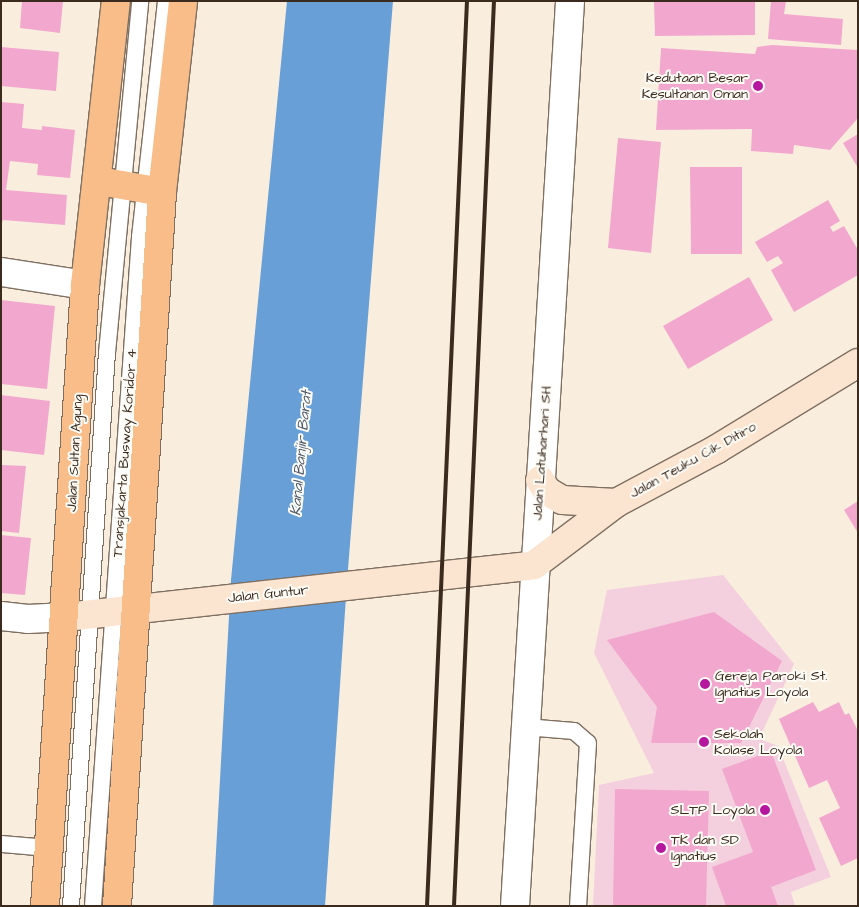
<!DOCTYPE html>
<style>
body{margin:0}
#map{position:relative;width:859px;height:907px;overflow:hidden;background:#f9eede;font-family:"Architects Daughter",sans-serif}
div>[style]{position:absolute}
.built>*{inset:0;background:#f4cfdd}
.water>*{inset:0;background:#689fd6}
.building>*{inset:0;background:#f2a8ce}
.roads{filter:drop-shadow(1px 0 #7e6f61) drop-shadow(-1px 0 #7e6f61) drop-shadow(0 1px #7e6f61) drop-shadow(0 -1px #7e6f61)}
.service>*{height:16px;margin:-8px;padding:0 8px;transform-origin:8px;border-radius:8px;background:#fff}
.tertiary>*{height:28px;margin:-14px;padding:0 14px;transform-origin:14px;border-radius:14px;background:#fff}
.secondary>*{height:28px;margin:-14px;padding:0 14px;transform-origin:14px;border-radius:14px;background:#fce5d0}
.primary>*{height:28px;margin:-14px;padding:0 14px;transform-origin:14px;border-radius:14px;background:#f8bd89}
.rail>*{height:4px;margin:-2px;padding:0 2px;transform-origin:2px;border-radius:2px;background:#3b2a1e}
.dots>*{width:14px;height:14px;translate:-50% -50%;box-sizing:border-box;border:2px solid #fdfcf7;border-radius:50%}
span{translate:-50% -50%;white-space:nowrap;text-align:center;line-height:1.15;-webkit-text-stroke:4px #fdfcf7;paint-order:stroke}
.poi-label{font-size:14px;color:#3b2a1e}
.right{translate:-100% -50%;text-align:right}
.left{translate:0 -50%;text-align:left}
.street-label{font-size:14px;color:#3b2a1e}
.water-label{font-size:15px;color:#4d5968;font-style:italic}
.frame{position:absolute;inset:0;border:2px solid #3b2a1e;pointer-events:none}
</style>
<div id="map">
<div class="built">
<i style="clip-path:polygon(723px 575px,794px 664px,759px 739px,778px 746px,831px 877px,791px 892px,795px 906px,593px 906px,599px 785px,654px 773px,594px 653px,607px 590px)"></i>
</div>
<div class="water">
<i style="clip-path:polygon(287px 1px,393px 1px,347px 582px,325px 906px,213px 906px,231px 580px)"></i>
</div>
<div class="building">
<i style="clip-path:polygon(22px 1px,63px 1px,60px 33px,20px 28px)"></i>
<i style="clip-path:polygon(654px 1px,755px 1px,755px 35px,655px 36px)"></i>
<i style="clip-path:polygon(771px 1px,786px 1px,784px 14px,843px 19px,841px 45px,768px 39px)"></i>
<i style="clip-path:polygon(772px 45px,858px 50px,858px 118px,830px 150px,794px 145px,793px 154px,751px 151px,752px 129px,656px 130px,661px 48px,755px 54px,757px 47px)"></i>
<i style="clip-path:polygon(1px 47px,59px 52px,56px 91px,1px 86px)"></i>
<i style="clip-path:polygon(1px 102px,24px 104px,22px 128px,42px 130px,42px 126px,75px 130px,70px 178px,37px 175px,38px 164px,10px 161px,6px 190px,67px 195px,65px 225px,3px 220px,1px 226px)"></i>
<i style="clip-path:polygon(858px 134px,858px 168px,843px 143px)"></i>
<i style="clip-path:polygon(618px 138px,661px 142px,651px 253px,608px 248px)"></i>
<i style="clip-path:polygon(690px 167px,742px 167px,742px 254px,691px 254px)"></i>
<i style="clip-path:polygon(828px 200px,840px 221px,830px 227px,833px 232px,844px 226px,858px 250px,858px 275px,794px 312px,771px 270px,783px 263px,778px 256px,767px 262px,755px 242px)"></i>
<i style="clip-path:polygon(749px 277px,773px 320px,688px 369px,663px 326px)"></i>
<i style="clip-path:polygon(1px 300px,55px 306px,47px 389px,1px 384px)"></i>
<i style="clip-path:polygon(1px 395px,50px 401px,44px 455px,1px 450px)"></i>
<i style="clip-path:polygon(1px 465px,26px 466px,19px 533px,1px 531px)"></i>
<i style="clip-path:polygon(858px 501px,858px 533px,844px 510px)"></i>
<i style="clip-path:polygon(1px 535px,31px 538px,25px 595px,1px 593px)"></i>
<i style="clip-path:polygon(714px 612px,782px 661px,741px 743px,651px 743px,657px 707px,607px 640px)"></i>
<i style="clip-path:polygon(813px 702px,819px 712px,839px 702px,845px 715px,849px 713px,858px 731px,858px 858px,841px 866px,819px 818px,840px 808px,827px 780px,809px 788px,779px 719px)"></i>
<i style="clip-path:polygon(771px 751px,816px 870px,771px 887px,778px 906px,726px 906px,712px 867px,753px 852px,722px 769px)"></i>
<i style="clip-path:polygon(615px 789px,709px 791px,706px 906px,613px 906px)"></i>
</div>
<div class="roads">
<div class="service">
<i style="left:525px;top:727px;width:49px;rotate:4.7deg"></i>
<i style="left:574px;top:731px;width:18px;rotate:41deg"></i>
<i style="left:588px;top:743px;width:163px;rotate:93.5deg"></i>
<i style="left:1px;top:844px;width:48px;rotate:4.8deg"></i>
<i style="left:71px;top:906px;width:554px;rotate:-86.28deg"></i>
<i style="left:107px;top:353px;width:354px;rotate:-84.6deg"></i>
<i style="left:93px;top:906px;width:671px;rotate:-85.98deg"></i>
<i style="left:140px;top:237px;width:237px;rotate:-83.7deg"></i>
</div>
<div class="tertiary">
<i style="left:1px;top:272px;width:85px;rotate:8.8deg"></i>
<i style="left:1px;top:616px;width:27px;rotate:6deg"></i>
<i style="left:28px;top:619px;width:38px;rotate:-3deg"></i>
<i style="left:515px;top:906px;width:907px;rotate:-86.52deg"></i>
</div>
<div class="secondary">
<i style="left:540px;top:480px;width:13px;rotate:58deg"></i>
<i style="left:547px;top:491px;width:17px;rotate:31deg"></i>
<i style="left:562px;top:500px;width:54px;rotate:3.2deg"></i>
<i style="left:66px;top:617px;width:471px;rotate:-6.3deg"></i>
<i style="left:534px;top:565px;width:103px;rotate:-37.1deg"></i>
<i style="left:616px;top:503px;width:115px;rotate:-28.1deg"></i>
<i style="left:717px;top:449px;width:165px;rotate:-31.4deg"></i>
</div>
<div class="primary">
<i style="left:99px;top:181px;width:64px;rotate:9.9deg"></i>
<i style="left:45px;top:906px;width:622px;rotate:-86.31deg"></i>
<i style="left:85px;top:285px;width:286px;rotate:-83.8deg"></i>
<i style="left:117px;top:906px;width:715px;rotate:-86.39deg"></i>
<i style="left:162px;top:192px;width:192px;rotate:-83.7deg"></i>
</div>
</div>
<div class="rail">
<i style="left:427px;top:906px;width:906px;rotate:-87.47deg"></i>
<i style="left:454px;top:906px;width:906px;rotate:-87.47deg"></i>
</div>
<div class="dots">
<i style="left:758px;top:86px;background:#b5179e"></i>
<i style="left:705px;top:684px;background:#b5179e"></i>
<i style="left:704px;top:742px;background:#b5179e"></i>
<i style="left:765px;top:810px;background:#b5179e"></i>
<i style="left:661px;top:848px;background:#b5179e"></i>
</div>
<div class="poi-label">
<span class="right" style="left:748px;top:86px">Kedutaan Besar<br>Kesultanan Oman</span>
<span class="left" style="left:715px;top:684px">Gereja Paroki St.<br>Ignatius Loyola</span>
<span class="left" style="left:714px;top:742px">Sekolah<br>Kolase Loyola</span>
<span class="right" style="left:755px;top:810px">SLTP Loyola</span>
<span class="left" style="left:671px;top:848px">TK dan SD<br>Ignatius</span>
</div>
<div class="street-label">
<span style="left:75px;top:453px;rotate:-87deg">Jalan Sultan Agung</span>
<span style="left:125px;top:453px;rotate:-86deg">Transjakarta Busway Koridor 4</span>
<span style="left:542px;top:453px;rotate:-86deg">Jalan Latuharhari SH</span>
<span style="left:693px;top:460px;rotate:-29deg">Jalan Teuku Cik Ditiro</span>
<span style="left:268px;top:594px;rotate:-6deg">Jalan Guntur</span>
</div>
<div class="water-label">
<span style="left:301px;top:453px;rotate:-85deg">Kanal Banjir Barat</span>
</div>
<div class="frame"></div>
</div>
